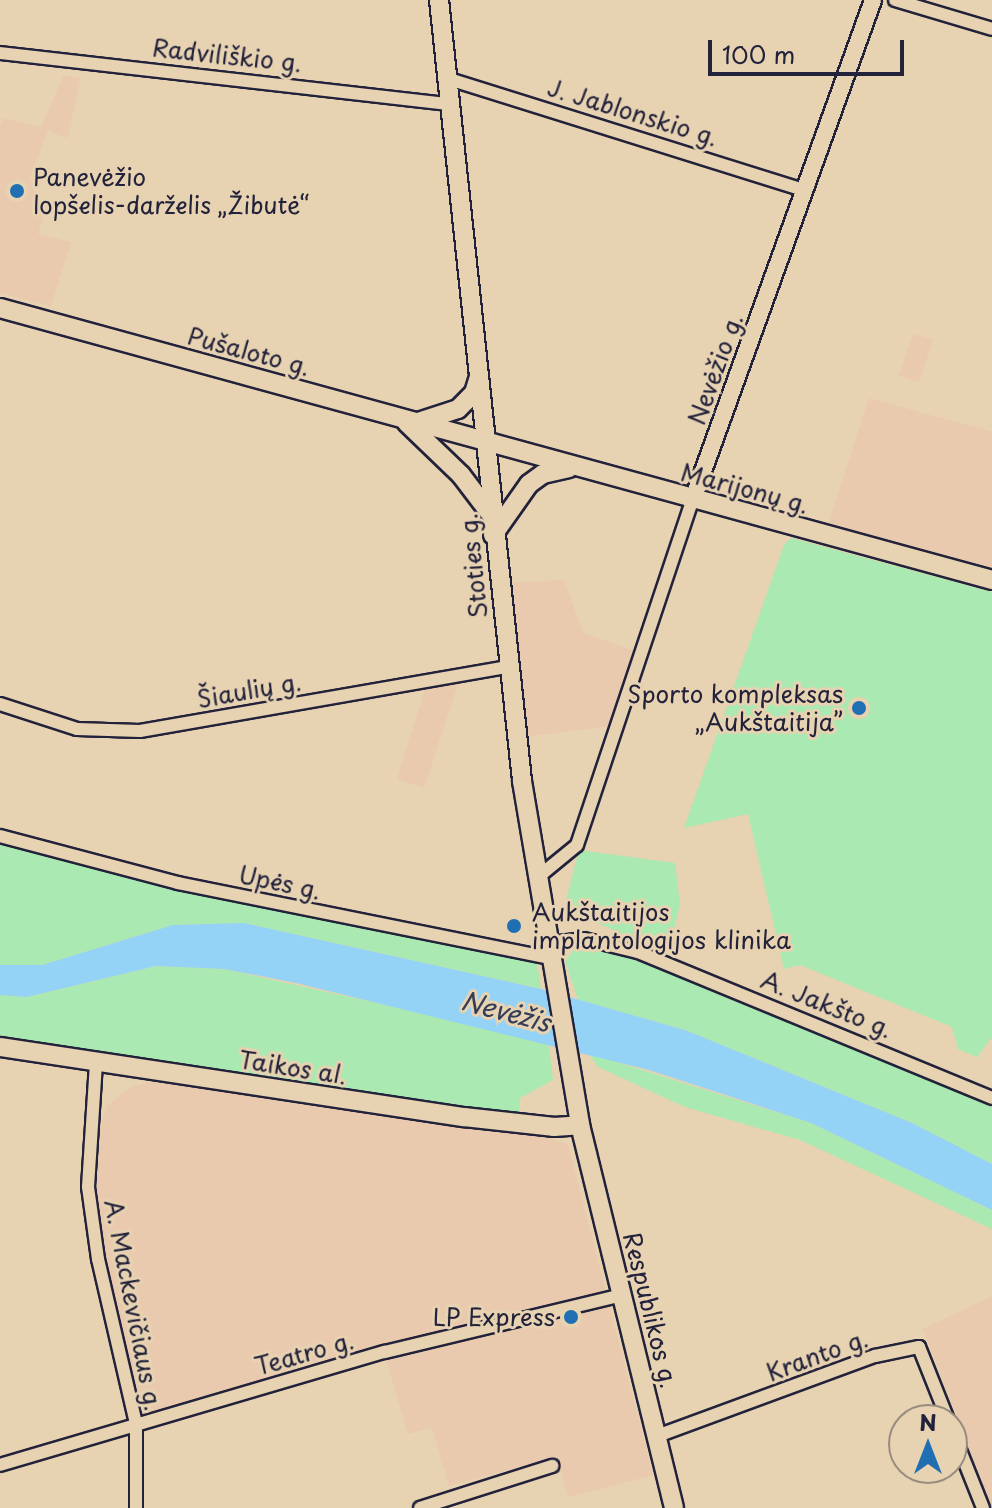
<!DOCTYPE html>
<meta charset="utf-8">
<style>
body{margin:0}
#map{position:relative;width:992px;height:1508px;overflow:hidden;background:#e7d2b1;font-family:"Playpen Sans",sans-serif}
div>[style]{position:absolute}
.built>*{inset:0;background:#eacaae}
.green>*{inset:0;background:#aae9b1}
.water>*{inset:0;background:#94d3f6}
.roads{filter:drop-shadow(2px 0 #22223b) drop-shadow(-2px 0 #22223b) drop-shadow(0 2px #22223b) drop-shadow(0 -2px #22223b)}
.minor>*{height:12px;margin:-6px;padding:0 6px;transform-origin:6px;border-radius:6px;background:#e7d2b1}
.tertiary>*{height:16px;margin:-8px;padding:0 8px;transform-origin:8px;border-radius:8px;background:#e7d2b1}
.secondary>*{height:18px;margin:-9px;padding:0 9px;transform-origin:9px;border-radius:9px;background:#e7d2b1}
.dots>*{width:22px;height:22px;translate:-50% -50%;box-sizing:border-box;border:4px solid #e7d2b1;border-radius:50%}
span{translate:-50% -50%;white-space:nowrap;text-align:center;line-height:1.15;-webkit-text-stroke:6px #e7d2b1;paint-order:stroke}
.street-label{font-size:24px;color:#22223b}
.poi-label{font-size:24px;color:#22223b}
.left{translate:0 -50%;text-align:left}
.right{translate:-100% -50%;text-align:right}
.water-label{font-size:26px;color:#333d57;font-style:italic}
.north{position:absolute;left:888px;top:1404px;width:80px;height:80px;box-sizing:border-box;background:#e7d2b1;border:2px solid #988c82;border-radius:50%;rotate:0deg;font-size:22px;font-weight:700;line-height:32px;text-align:center;color:#22223b}
.north::after{content:'';display:block;margin:auto;width:28px;height:36px;background:#1f6fb2;clip-path:polygon(50% 0,100% 100%,50% 72%,0 100%)}
.scale{position:absolute;left:708px;top:40px;width:196px;height:36px;box-sizing:border-box;border:4px solid #22223b;border-top:0;padding-left:10px;font-size:24px;line-height:28px;white-space:nowrap;color:#22223b;-webkit-text-stroke:6px #e7d2b1;paint-order:stroke}
</style>
<div id="map">
<div class="built">
<i style="clip-path:polygon(64px 75px,80px 78px,69px 132px,67px 138px,48px 131px,30px 177px,38px 204px,45px 207px,38px 234px,71px 242px,51px 306px,0 293px,0 126px,3px 118px,41px 127px)"></i>
<i style="clip-path:polygon(913px 334px,933px 340px,919px 382px,899px 376px)"></i>
<i style="clip-path:polygon(869px 398px,992px 432px,992px 568px,828px 525px)"></i>
<i style="clip-path:polygon(564px 580px,583px 633px,641px 653px,617px 725px,525px 737px,505px 583px)"></i>
<i style="clip-path:polygon(458px 684px,424px 788px,397px 779px,425px 690px)"></i>
<i style="clip-path:polygon(153px 1081px,535px 1134px,568px 1144px,653px 1475px,568px 1497px,557px 1457px,449px 1486px,432px 1428px,408px 1434px,382px 1347px,141px 1416px,103px 1260px,92px 1182px,93px 1148px,107px 1106px,131px 1087px)"></i>
<i style="clip-path:polygon(992px 1296px,992px 1508px,923px 1329px)"></i>
</div>
<div class="green">
<i style="clip-path:polygon(791px 538px,992px 592px,992px 1037px,977px 1057px,958px 1049px,952px 1027px,800px 965px,784px 969px,748px 814px,684px 828px,784px 545px)"></i>
<i style="clip-path:polygon(0 836px,358px 925px,537px 963px,541px 989px,244px 923px,173px 925px,42px 965px,0 965px)"></i>
<i style="clip-path:polygon(579px 850px,675px 863px,680px 905px,672px 936px,647px 944px,571px 912px,566px 900px)"></i>
<i style="clip-path:polygon(592px 947px,627px 954px,992px 1107px,992px 1164px,912px 1123px,685px 1030px,578px 1000px,565px 961px,574px 949px)"></i>
<i style="clip-path:polygon(156px 966px,224px 969px,548px 1041px,553px 1080px,520px 1098px,519px 1114px,0 1037px,0 995px,27px 997px)"></i>
<i style="clip-path:polygon(588px 1053px,811px 1123px,992px 1210px,992px 1229px,800px 1140px,685px 1107px,598px 1067px)"></i>
</div>
<div class="water">
<i style="clip-path:polygon(244px 923px,541px 989px,685px 1030px,912px 1123px,992px 1164px,992px 1210px,811px 1123px,649px 1070px,296px 983px,224px 969px,156px 966px,27px 997px,0 995px,0 965px,42px 965px,173px 925px)"></i>
</div>
<div class="roads">
<div class="minor">
<i style="left:895px;top:0;width:101px;rotate:16.6deg"></i>
<i style="left:0;top:53px;width:452px;rotate:6.5deg"></i>
<i style="left:446px;top:78px;width:377px;rotate:17.4deg"></i>
<i style="left:0;top:704px;width:81px;rotate:18deg"></i>
<i style="left:77px;top:729px;width:63px;rotate:1.8deg"></i>
<i style="left:140px;top:731px;width:374px;rotate:-9.9deg"></i>
<i style="left:0;top:836px;width:184px;rotate:14.8deg"></i>
<i style="left:178px;top:883px;width:384px;rotate:11.4deg"></i>
<i style="left:538px;top:877px;width:50px;rotate:-39.4deg"></i>
<i style="left:577px;top:845px;width:365px;rotate:-71.5deg"></i>
<i style="left:551px;top:943px;width:33px;rotate:-7deg"></i>
<i style="left:584px;top:939px;width:56px;rotate:13.5deg"></i>
<i style="left:638px;top:952px;width:383px;rotate:22.4deg"></i>
<i style="left:96px;top:1063px;width:124px;rotate:93.7deg"></i>
<i style="left:88px;top:1187px;width:73px;rotate:82.1deg"></i>
<i style="left:98px;top:1259px;width:169px;rotate:77deg"></i>
<i style="left:136px;top:1424px;width:84px;rotate:90deg"></i>
<i style="left:952px;top:1430px;width:84px;rotate:68.3deg"></i>
<i style="left:657px;top:1436px;width:232px;rotate:-20.2deg"></i>
<i style="left:875px;top:1356px;width:45px;rotate:-11.6deg"></i>
<i style="left:919px;top:1347px;width:79px;rotate:68.3deg"></i>
<i style="left:0;top:1465px;width:401px;rotate:-16.4deg"></i>
<i style="left:385px;top:1352px;width:245px;rotate:-13.5deg"></i>
<i style="left:420px;top:1508px;width:139px;rotate:-17.7deg"></i>
</div>
<div class="tertiary">
<i style="left:693px;top:499px;width:530px;rotate:-70.16deg"></i>
</div>
<div class="secondary">
<i style="left:439px;top:0;width:785px;rotate:83.93deg"></i>
<i style="left:522px;top:781px;width:349px;rotate:80.4deg"></i>
<i style="left:580px;top:1125px;width:394px;rotate:76.2deg"></i>
<i style="left:0;top:308px;width:1029px;rotate:15.33deg"></i>
<i style="left:418px;top:422px;width:42px;rotate:-18deg"></i>
<i style="left:458px;top:409px;width:23px;rotate:-45deg"></i>
<i style="left:474px;top:393px;width:17px;rotate:-73deg"></i>
<i style="left:407px;top:423px;width:75px;rotate:43.9deg"></i>
<i style="left:461px;top:475px;width:48px;rotate:52.7deg"></i>
<i style="left:493px;top:535px;width:62px;rotate:-54.8deg"></i>
<i style="left:529px;top:484px;width:17px;rotate:-36deg"></i>
<i style="left:543px;top:474px;width:26px;rotate:-13deg"></i>
<i style="left:0;top:1047px;width:469px;rotate:8.6deg"></i>
<i style="left:464px;top:1117px;width:91px;rotate:6.3deg"></i>
<i style="left:554px;top:1127px;width:26px;rotate:-4deg"></i>
</div>
</div>
<div class="dots">
<i style="left:17px;top:191px;background:#1f6fb2"></i>
<i style="left:859px;top:708px;background:#1f6fb2"></i>
<i style="left:514px;top:926px;background:#1f6fb2"></i>
<i style="left:571px;top:1317px;background:#1f6fb2"></i>
</div>
<div class="street-label">
<span style="left:227px;top:55px;rotate:6deg">Radviliškio g.</span>
<span style="left:633px;top:112px;rotate:17deg">J. Jablonskio g.</span>
<span style="left:249px;top:351px;rotate:15deg">Pušaloto g.</span>
<span style="left:715px;top:369px;rotate:-70deg">Nevėžio g.</span>
<span style="left:745px;top:488px;rotate:15deg">Marijonų g.</span>
<span style="left:473px;top:566px;rotate:-96deg">Stoties g.</span>
<span style="left:249px;top:690px;rotate:-10deg">Šiaulių g.</span>
<span style="left:280px;top:882px;rotate:12deg">Upės g.</span>
<span style="left:827px;top:1004px;rotate:22deg">A. Jakšto g.</span>
<span style="left:293px;top:1067px;rotate:9deg">Taikos al.</span>
<span style="left:134px;top:1305px;rotate:79deg">A. Mackevičiaus g.</span>
<span style="left:651px;top:1310px;rotate:76deg">Respublikos g.</span>
<span style="left:304px;top:1353px;rotate:-16deg">Teatro g.</span>
<span style="left:817px;top:1355px;rotate:-20deg">Kranto g.</span>
</div>
<div class="poi-label">
<span class="left" style="left:33px;top:191px">Panevėžio<br>lopšelis-darželis „Žibutė“</span>
<span class="right" style="left:843px;top:708px">Sporto kompleksas<br>„Aukštaitija”</span>
<span class="left" style="left:532px;top:926px">Aukštaitijos<br>implantologijos klinika</span>
<span class="right" style="left:555px;top:1317px">LP Express</span>
</div>
<div class="water-label">
<span style="left:506px;top:1011px;rotate:15deg">Nevėžis</span>
</div>
<div class="north">N</div>
<div class="scale">100 m</div>
</div>
